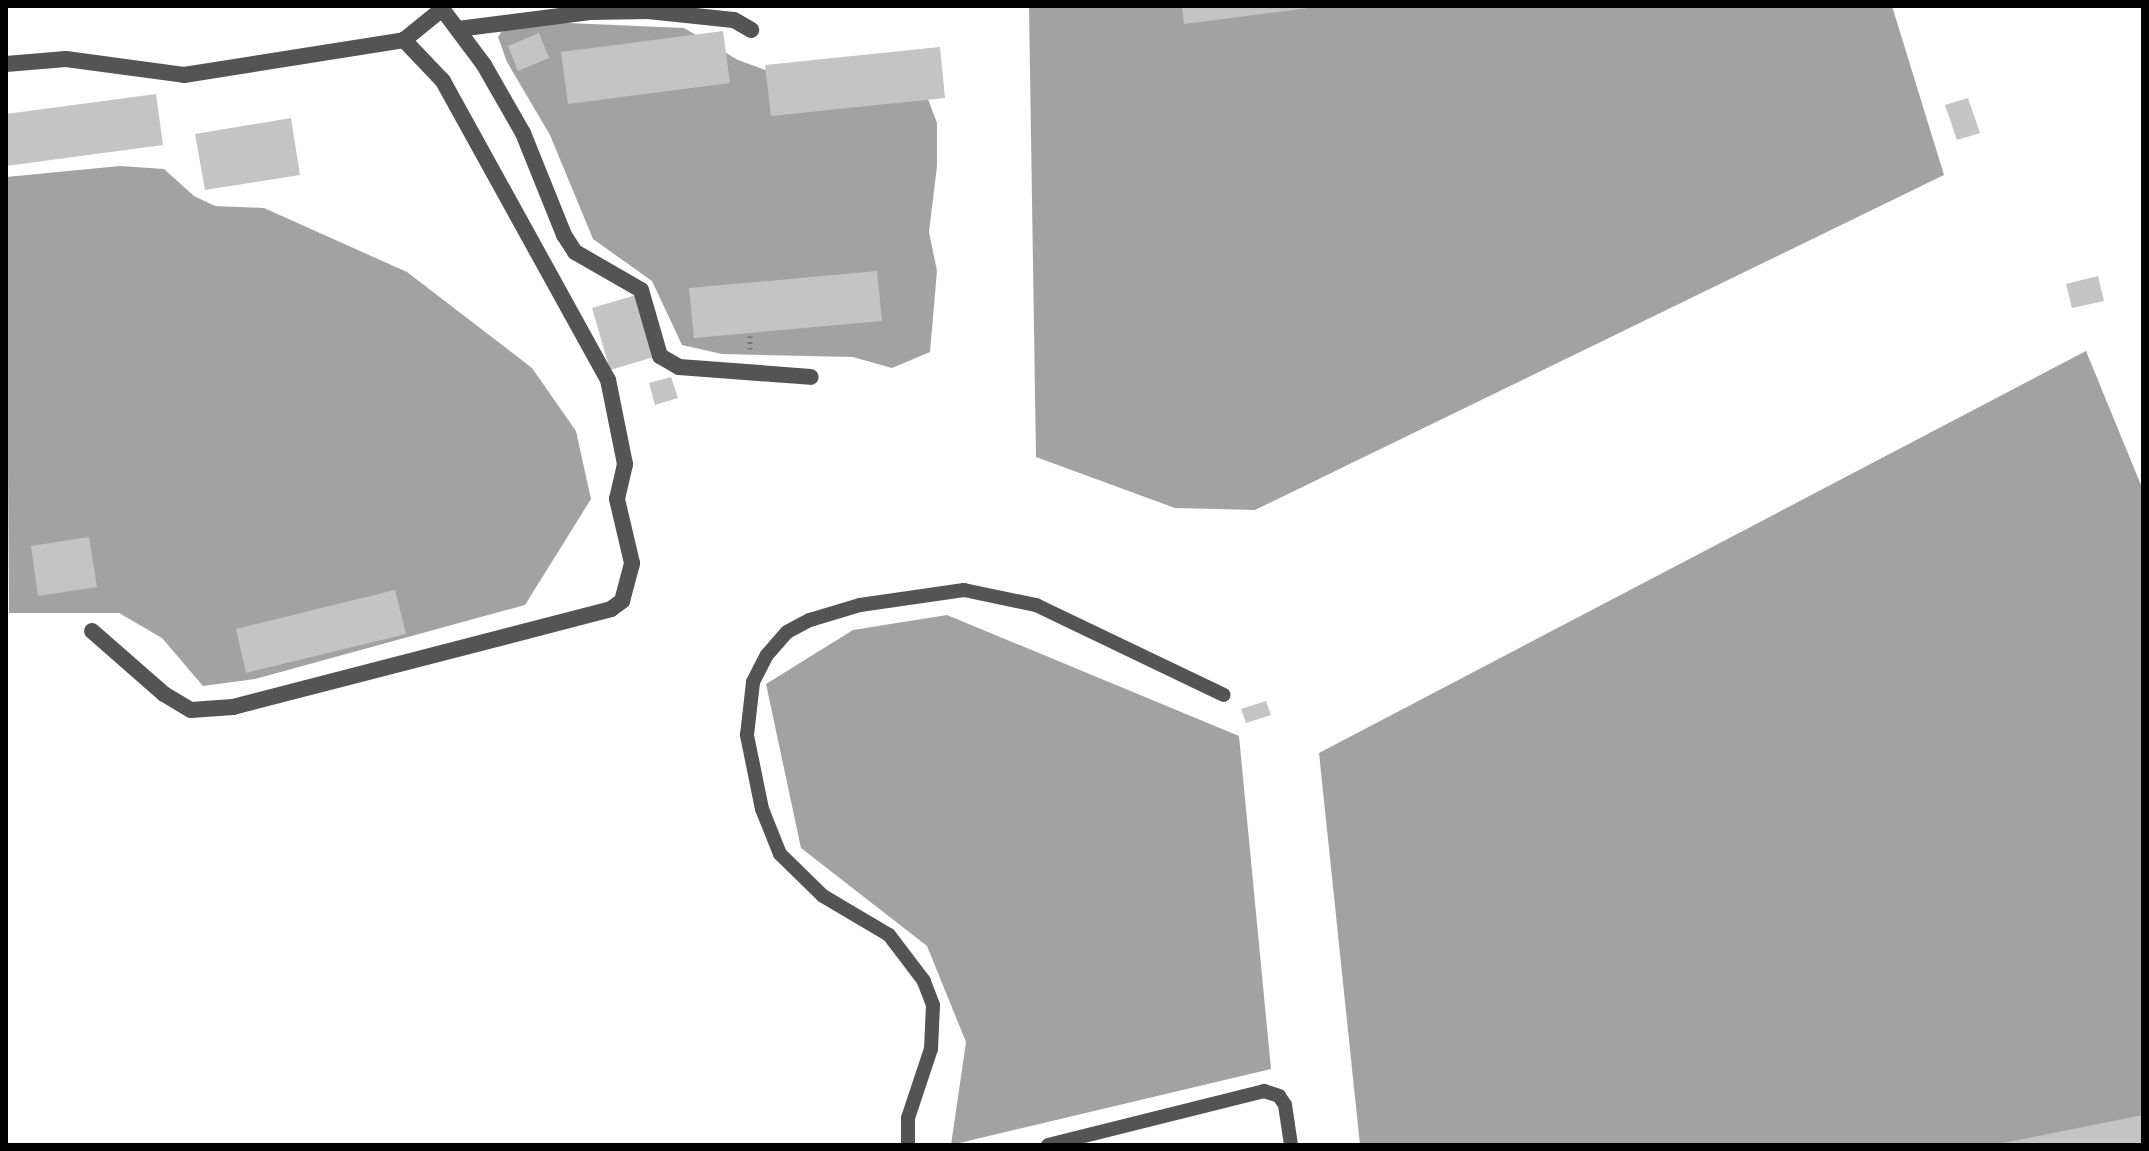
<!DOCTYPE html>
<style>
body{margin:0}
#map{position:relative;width:2149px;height:1151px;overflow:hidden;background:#fff;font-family:Barlow,sans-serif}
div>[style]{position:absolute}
.water>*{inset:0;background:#a2a2a2}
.building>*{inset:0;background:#c4c4c4}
.path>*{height:5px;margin-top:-2.5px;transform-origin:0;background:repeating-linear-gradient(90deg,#767676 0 2px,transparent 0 6px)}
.lane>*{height:14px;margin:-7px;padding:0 7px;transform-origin:7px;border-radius:7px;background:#545454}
.street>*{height:16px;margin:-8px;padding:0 8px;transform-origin:8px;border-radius:8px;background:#545454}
span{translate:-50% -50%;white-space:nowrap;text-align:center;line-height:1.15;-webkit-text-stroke:7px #fff;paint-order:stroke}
.frame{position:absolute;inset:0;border:8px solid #000;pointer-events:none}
</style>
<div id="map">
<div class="water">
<i style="clip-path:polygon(1029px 6px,1892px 6px,1944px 175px,1255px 510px,1175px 508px,1036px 457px)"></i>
<i style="clip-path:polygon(545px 22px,684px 28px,738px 60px,779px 75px,926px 94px,937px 123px,937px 166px,929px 232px,937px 271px,930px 352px,892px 368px,853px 357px,722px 354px,682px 345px,652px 281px,593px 239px,550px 135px,507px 62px,498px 37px,504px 28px)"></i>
<i style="clip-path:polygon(120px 166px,164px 169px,194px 196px,215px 206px,264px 208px,407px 272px,532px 368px,576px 431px,591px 499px,525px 605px,255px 679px,203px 686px,162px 638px,119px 613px,9px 613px,6px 177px)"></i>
<i style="clip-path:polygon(2086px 351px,2143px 490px,2143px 1145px,1360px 1145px,1319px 753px)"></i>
<i style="clip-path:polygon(947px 615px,1239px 736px,1271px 1069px,951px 1145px,966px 1042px,927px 946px,801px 848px,766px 684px,853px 630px)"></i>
</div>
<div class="building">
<i style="clip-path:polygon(1182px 6px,1309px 6px,1309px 8px,1184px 24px)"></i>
<i style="clip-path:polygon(723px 31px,730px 83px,568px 104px,561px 52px)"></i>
<i style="clip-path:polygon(539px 33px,549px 58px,518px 71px,508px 46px)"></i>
<i style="clip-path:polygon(940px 47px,945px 98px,771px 116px,765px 65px)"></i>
<i style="clip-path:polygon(156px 94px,163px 145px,6px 166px,6px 114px)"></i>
<i style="clip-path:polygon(1968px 98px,1980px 133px,1957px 140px,1945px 105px)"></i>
<i style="clip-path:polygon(291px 118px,300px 175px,205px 190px,195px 134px)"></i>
<i style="clip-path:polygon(877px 271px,882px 321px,694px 338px,689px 288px)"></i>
<i style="clip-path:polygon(2098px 276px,2104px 301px,2072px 308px,2066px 284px)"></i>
<i style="clip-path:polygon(636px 295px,654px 357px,610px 370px,592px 308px)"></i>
<i style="clip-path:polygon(671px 377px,678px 398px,655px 405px,649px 383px)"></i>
<i style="clip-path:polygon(89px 537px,97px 587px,38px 596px,31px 546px)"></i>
<i style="clip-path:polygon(395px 590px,406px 634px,246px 673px,236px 629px)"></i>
<i style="clip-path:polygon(1266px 701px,1271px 715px,1246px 723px,1241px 709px)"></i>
<i style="clip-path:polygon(2143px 1115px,2143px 1145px,1998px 1145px,1998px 1144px)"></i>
</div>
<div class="path">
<i style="left:750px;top:336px;width:13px;rotate:90deg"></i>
</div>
<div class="lane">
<i style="left:908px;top:1145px;width:27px;rotate:-90deg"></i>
<i style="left:908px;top:1118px;width:73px;rotate:-71.6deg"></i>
<i style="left:931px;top:1049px;width:44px;rotate:-87.4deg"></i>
<i style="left:933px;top:1005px;width:26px;rotate:-111deg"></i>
<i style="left:924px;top:981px;width:58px;rotate:-127.3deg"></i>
<i style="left:889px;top:935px;width:77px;rotate:-149.4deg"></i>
<i style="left:823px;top:896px;width:60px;rotate:-135.7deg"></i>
<i style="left:780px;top:854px;width:48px;rotate:-111.8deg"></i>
<i style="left:762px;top:809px;width:76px;rotate:-101.5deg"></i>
<i style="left:747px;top:735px;width:53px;rotate:-83.5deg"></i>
<i style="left:753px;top:682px;width:30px;rotate:-63deg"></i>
<i style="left:767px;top:655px;width:30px;rotate:-49deg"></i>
<i style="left:787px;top:632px;width:26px;rotate:-28deg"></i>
<i style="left:810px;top:620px;width:52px;rotate:-16.7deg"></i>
<i style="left:860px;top:605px;width:105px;rotate:-8.2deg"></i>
<i style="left:964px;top:590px;width:74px;rotate:11.8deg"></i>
<i style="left:1036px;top:605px;width:208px;rotate:25.6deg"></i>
<i style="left:1048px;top:1145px;width:223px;rotate:-14deg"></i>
<i style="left:1264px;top:1091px;width:16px;rotate:18deg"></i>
<i style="left:1279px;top:1096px;width:11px;rotate:56deg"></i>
<i style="left:1285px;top:1105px;width:40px;rotate:81.5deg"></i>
</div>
<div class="street">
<i style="left:440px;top:6px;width:74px;rotate:53.3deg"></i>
<i style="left:484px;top:65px;width:78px;rotate:60.2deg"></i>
<i style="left:523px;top:133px;width:110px;rotate:68.1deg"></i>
<i style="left:564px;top:235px;width:20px;rotate:57deg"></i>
<i style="left:575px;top:252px;width:76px;rotate:29.9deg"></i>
<i style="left:641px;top:290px;width:69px;rotate:73.9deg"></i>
<i style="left:660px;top:356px;width:22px;rotate:30deg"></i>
<i style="left:679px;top:367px;width:132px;rotate:4.3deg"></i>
<i style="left:458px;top:29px;width:133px;rotate:-7.3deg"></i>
<i style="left:590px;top:12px;width:58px;rotate:-1deg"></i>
<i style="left:648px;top:11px;width:86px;rotate:6deg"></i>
<i style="left:734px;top:20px;width:20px;rotate:30deg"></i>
<i style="left:6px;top:64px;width:60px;rotate:-4.8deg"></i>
<i style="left:66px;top:59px;width:119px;rotate:7.7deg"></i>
<i style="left:184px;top:75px;width:223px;rotate:-9deg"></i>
<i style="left:404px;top:40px;width:48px;rotate:-39deg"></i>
<i style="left:92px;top:631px;width:96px;rotate:41.2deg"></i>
<i style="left:164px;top:694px;width:31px;rotate:31deg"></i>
<i style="left:191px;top:710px;width:42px;rotate:-4.1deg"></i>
<i style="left:233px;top:707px;width:390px;rotate:-14.5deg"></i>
<i style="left:611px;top:609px;width:14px;rotate:-36deg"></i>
<i style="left:622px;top:601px;width:39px;rotate:-75deg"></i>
<i style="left:632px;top:563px;width:66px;rotate:-103.2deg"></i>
<i style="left:617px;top:499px;width:36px;rotate:-77deg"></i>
<i style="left:625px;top:464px;width:86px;rotate:-101.4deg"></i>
<i style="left:608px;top:380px;width:342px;rotate:-118.9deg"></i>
<i style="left:443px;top:81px;width:57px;rotate:-133.6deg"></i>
</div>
<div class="frame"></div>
</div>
